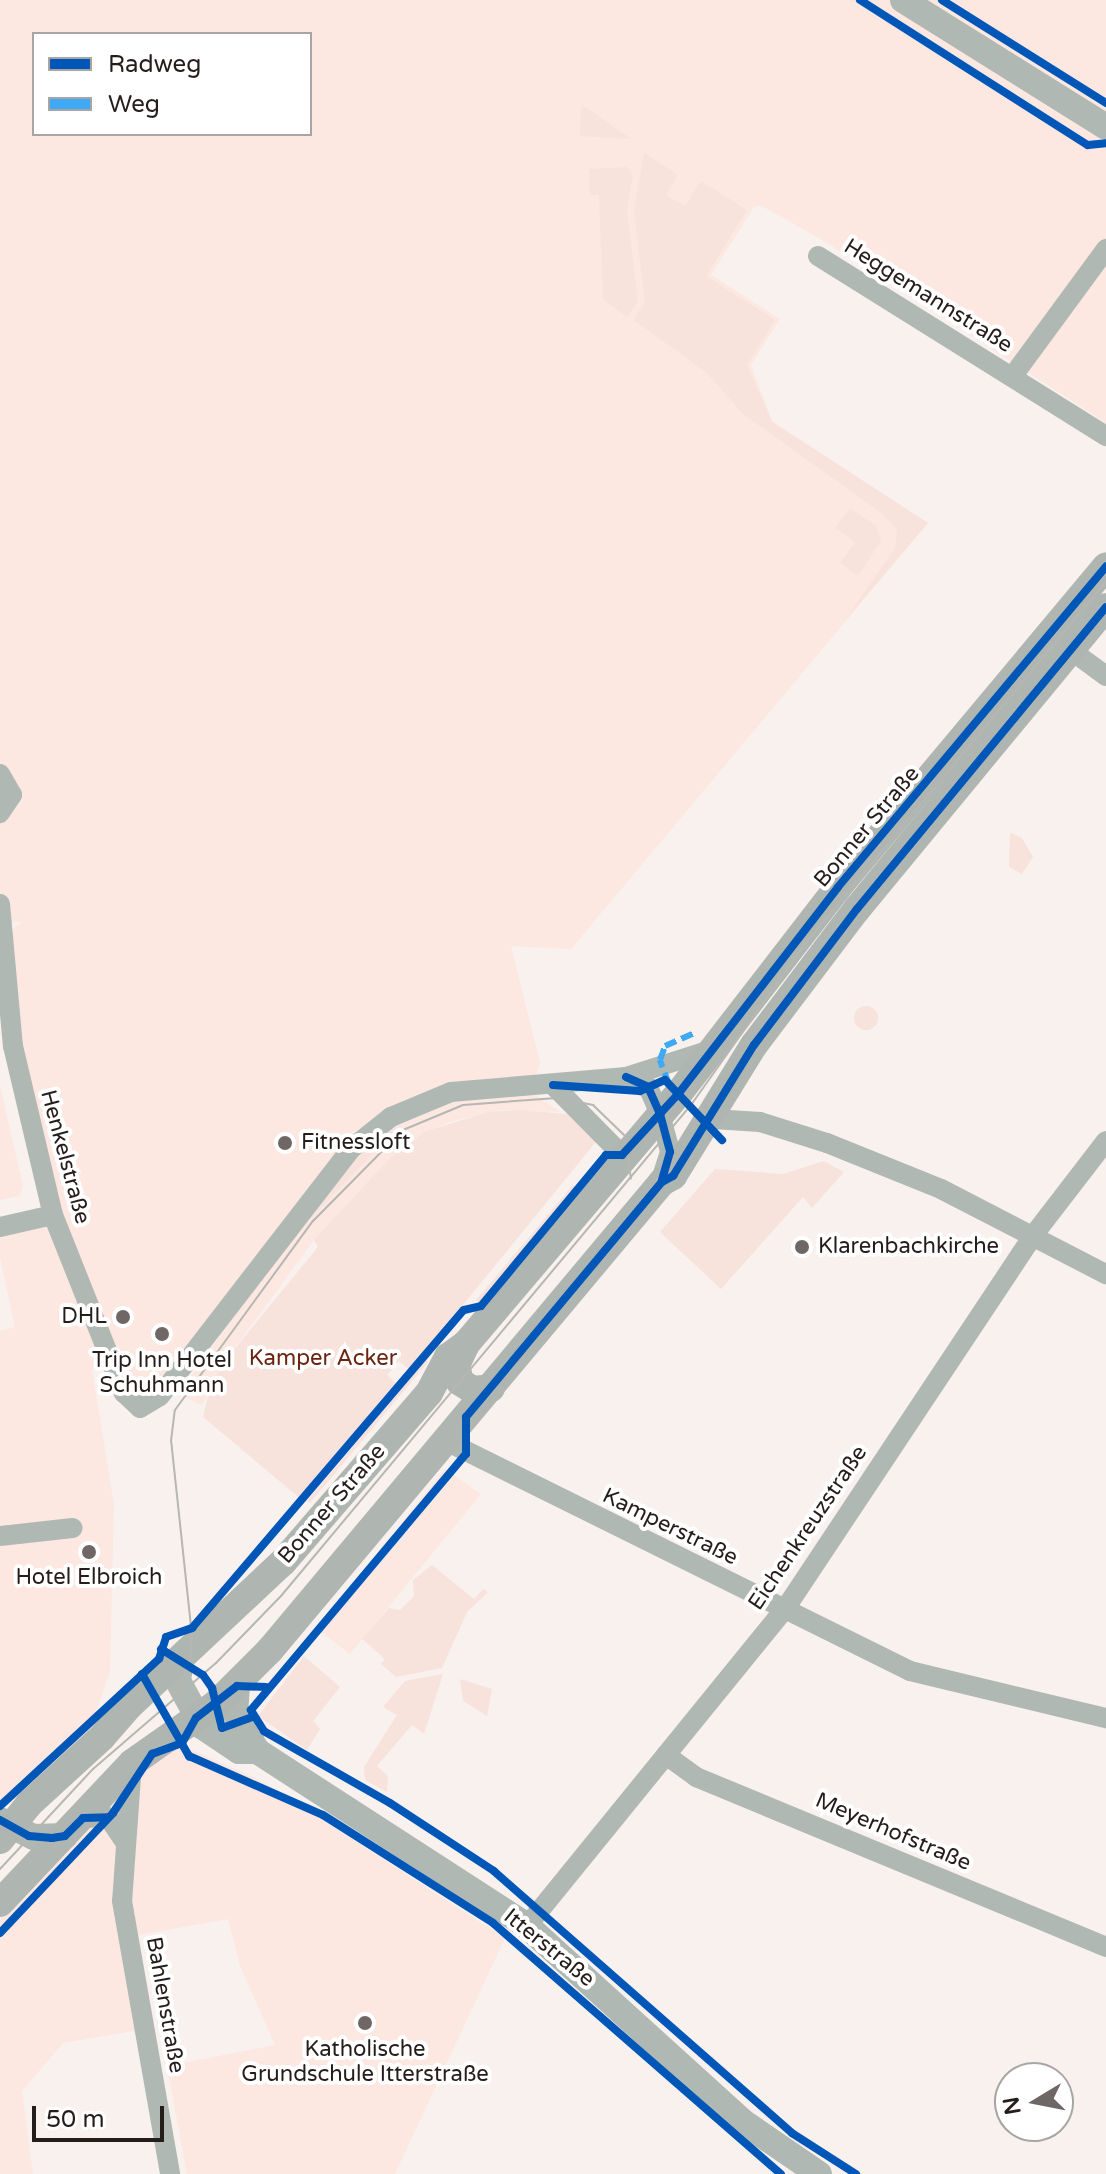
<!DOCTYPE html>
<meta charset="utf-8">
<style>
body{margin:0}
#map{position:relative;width:1106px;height:2174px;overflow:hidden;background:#f9f1ee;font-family:"Varela Round",sans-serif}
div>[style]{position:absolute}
.built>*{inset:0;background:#fce7e1}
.green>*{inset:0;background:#f7e2dc}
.round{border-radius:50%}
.minor>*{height:20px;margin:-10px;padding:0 10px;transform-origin:10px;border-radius:10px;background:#b0b8b3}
.tertiary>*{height:26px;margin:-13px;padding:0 13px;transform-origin:13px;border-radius:13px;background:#b0b8b3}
.secondary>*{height:28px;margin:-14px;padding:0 14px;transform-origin:14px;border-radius:14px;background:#afb6b2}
.tram>*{height:2px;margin:-1px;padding:0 1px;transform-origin:1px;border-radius:1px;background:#b6b6b2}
.quiet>*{height:6px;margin-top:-3px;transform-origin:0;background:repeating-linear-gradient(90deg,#3fa9f5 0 12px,transparent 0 18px)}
.cycleway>*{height:8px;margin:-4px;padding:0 4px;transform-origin:4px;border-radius:4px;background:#0057b8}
.dots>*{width:22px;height:22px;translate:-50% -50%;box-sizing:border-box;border:4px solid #fff;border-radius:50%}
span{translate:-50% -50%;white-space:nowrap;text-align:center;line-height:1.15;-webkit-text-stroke:8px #fff;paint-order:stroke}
.street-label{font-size:22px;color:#251d1b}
.poi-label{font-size:22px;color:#251d1b}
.left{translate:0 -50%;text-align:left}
.right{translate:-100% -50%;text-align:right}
.park-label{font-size:22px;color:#6c2311}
.legend{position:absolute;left:32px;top:32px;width:280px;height:104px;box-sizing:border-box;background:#fff;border:2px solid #a8a5a4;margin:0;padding:10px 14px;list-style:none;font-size:24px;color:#251d1b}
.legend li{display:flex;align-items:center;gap:16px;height:40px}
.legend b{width:40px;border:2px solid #a8a5a4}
.north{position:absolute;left:994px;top:2062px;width:80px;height:80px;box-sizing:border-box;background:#fff;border:2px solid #a8a5a4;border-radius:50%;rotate:260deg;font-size:22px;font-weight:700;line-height:32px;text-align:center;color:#251d1b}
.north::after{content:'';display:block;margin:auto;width:28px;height:36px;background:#6f6765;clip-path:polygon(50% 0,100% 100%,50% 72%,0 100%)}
.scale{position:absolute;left:32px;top:2106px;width:132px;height:36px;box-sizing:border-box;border:4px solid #251d1b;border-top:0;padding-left:10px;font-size:24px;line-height:28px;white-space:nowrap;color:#251d1b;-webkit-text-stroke:6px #fff;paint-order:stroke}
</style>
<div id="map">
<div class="built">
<i style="clip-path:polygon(evenodd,0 0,1106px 0,1106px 423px,826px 242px,760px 205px,754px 207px,711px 275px,780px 319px,751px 365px,772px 421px,928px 523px,571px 949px,511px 946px,540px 1063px,535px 1078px,481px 1085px,371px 1129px,163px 1390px,137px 1385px,115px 1359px,92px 1369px,114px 1504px,110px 1672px,86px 1739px,23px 1802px,0 1803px,0 1331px,15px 1327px,0 1258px,0 1231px,56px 1216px,25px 1094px,7px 934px,22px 922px,0 921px,0 0,34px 34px,310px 34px,310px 134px,34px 134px,34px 34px)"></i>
<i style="clip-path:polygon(0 1086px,23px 1186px,19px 1196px,0 1200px)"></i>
<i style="clip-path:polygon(531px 1092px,560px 1112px,502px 1110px,452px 1121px,412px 1139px,314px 1240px,228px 1357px,202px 1405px,178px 1394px,288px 1242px,399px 1125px,455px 1101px)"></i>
<i style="clip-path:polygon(445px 1469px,481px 1494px,350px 1654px,317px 1629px)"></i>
<i style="clip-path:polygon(167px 1739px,262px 1781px,505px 1938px,395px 2174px,187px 2174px,167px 2066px,275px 2045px,240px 1966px,228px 1919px,127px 1937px,145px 2029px,63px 2043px,22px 2091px,33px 2174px,0 2174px,0 1920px)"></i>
</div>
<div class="green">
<i style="clip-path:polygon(581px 107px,587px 108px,631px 139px,580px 136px)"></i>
<i style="clip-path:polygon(644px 153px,678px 175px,666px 195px,685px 206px,701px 181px,747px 210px,706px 276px,775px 320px,747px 365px,772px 422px,928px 523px,845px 620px,895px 548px,897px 530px,884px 515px,742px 413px,708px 374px,634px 320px,645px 302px,634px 211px)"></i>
<i style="clip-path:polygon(627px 167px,633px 175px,627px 211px,638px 301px,627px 317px,603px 299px,599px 195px,590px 195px,589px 169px)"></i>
<i style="clip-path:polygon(850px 508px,876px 526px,881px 541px,858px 576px,840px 563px,855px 542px,835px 528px)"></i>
<i style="clip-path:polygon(1010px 833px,1022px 838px,1033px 857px,1022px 874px,1009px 867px)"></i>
<i class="round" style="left:854px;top:1006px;width:24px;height:24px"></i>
<i style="clip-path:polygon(519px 1110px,567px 1114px,599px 1138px,410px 1370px,399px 1361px,387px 1375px,397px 1384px,301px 1499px,203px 1417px,210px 1388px,228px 1357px,318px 1247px,314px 1240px,391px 1157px,424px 1132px,488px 1112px)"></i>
<i style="clip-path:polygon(399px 1125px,391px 1135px,308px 1221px,360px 1151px)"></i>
<i style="clip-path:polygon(824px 1161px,844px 1172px,812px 1208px,803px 1197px,721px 1289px,660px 1232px,715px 1169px,783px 1174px)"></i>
<i style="clip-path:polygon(573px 1185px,576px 1188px,479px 1303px,476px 1300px)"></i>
<i style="clip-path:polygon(426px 1360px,428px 1362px,310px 1503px,307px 1501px)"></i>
<i style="clip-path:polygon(432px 1565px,474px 1599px,483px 1589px,488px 1592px,467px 1612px,442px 1668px,396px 1677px,381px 1664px,385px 1659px,362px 1639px,389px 1608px,400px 1610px,414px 1596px,413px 1580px)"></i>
<i style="clip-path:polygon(304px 1656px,340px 1687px,313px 1721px,320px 1729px,307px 1750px,258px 1716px)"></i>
<i style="clip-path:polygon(443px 1674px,424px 1734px,412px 1725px,377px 1766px,388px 1776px,387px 1792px,365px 1780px,364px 1767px,397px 1715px,383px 1707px,405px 1681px)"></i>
<i style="clip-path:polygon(460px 1679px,492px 1689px,487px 1716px,463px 1701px)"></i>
</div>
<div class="minor">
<i style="left:818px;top:256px;width:340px;rotate:32deg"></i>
<i style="left:1012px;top:377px;width:159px;rotate:-53.7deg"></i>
<i style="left:1057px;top:649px;width:15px;rotate:8deg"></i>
<i style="left:1072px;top:651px;width:42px;rotate:36.3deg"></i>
<i style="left:0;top:774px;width:24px;rotate:60deg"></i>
<i style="left:12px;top:795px;width:22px;rotate:124deg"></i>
<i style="left:0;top:904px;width:143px;rotate:84.8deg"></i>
<i style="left:13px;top:1046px;width:174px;rotate:76.7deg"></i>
<i style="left:53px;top:1215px;width:192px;rotate:68.3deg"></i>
<i style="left:124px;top:1393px;width:22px;rotate:43deg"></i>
<i style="left:140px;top:1408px;width:23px;rotate:-31deg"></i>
<i style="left:160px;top:1396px;width:314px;rotate:-52.3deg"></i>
<i style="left:352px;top:1148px;width:50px;rotate:-38.5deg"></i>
<i style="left:391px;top:1117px;width:65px;rotate:-22.6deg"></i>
<i style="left:451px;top:1092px;width:176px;rotate:-4.9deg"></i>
<i style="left:626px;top:1077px;width:92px;rotate:-17.7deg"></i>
<i style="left:626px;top:1077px;width:24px;rotate:24deg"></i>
<i style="left:648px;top:1087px;width:30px;rotate:66deg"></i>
<i style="left:660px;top:1114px;width:39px;rotate:75deg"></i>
<i style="left:670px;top:1152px;width:25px;rotate:108deg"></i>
<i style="left:553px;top:1085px;width:98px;rotate:45.4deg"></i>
<i style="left:713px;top:1119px;width:47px;rotate:3.7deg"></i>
<i style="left:760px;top:1122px;width:70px;rotate:17.4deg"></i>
<i style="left:827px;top:1143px;width:123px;rotate:22deg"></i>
<i style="left:941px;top:1189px;width:186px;rotate:27.3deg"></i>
<i style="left:0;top:1227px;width:54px;rotate:-12.8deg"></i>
<i style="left:446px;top:1441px;width:518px;rotate:26.37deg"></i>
<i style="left:910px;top:1671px;width:202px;rotate:13.5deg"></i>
<i style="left:0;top:1536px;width:73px;rotate:-6.3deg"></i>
<i style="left:666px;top:1755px;width:37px;rotate:36deg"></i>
<i style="left:696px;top:1777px;width:444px;rotate:22.5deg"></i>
<i style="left:132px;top:1763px;width:138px;rotate:94.1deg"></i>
<i style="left:122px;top:1901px;width:277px;rotate:80deg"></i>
<i style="left:83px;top:1818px;width:25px;rotate:-2deg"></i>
<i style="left:108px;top:1817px;width:32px;rotate:56deg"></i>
<i style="left:527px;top:1926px;width:409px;rotate:-50.9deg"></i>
<i style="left:785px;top:1609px;width:447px;rotate:-56.4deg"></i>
<i style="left:1032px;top:1237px;width:121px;rotate:-52.4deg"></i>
</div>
<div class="tertiary">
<i style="left:903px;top:0;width:239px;rotate:32deg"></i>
<i style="left:181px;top:1661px;width:20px;rotate:99deg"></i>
<i style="left:178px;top:1681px;width:52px;rotate:61.5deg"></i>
<i style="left:203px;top:1727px;width:43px;rotate:33.7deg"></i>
<i style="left:239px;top:1751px;width:18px"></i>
<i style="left:237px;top:1686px;width:26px;rotate:94deg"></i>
<i style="left:235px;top:1712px;width:45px;rotate:60.6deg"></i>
<i style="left:257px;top:1751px;width:322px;rotate:32.9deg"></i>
<i style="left:527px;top:1926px;width:292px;rotate:42.2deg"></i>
<i style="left:743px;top:2122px;width:92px;rotate:34.4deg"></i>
<i style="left:0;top:1820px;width:38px;rotate:27deg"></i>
<i style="left:34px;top:1837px;width:31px;rotate:-2deg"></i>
</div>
<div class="secondary">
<i style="left:466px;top:1344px;width:23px;rotate:115deg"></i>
<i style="left:456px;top:1365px;width:17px;rotate:77deg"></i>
<i style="left:460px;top:1382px;width:15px;rotate:32deg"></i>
<i style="left:473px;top:1390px;width:18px;rotate:-6deg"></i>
<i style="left:0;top:1840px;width:46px;rotate:-51.1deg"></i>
<i style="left:29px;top:1804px;width:99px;rotate:-42.5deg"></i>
<i style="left:102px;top:1737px;width:41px;rotate:-48.9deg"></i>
<i style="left:129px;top:1706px;width:211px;rotate:-43.1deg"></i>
<i style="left:283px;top:1562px;width:223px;rotate:-49.2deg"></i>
<i style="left:429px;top:1393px;width:41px;rotate:-62.2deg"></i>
<i style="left:448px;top:1357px;width:22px;rotate:-36deg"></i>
<i style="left:466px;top:1344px;width:329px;rotate:-49.7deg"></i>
<i style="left:679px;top:1093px;width:260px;rotate:-52.3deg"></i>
<i style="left:838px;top:887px;width:418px;rotate:-50.1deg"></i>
<i style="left:0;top:1903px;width:192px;rotate:-46.7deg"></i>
<i style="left:132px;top:1763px;width:103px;rotate:-35.1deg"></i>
<i style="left:216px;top:1704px;width:76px;rotate:-45deg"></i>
<i style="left:270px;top:1650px;width:610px;rotate:-50.05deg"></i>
<i style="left:662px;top:1182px;width:13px;rotate:-29deg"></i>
<i style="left:673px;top:1176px;width:154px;rotate:-58.3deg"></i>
<i style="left:754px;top:1045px;width:171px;rotate:-52.9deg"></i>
<i style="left:857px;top:909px;width:391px;rotate:-50.5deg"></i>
</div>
<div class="tram">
<i style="left:174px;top:1695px;width:34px;rotate:-63deg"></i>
<i style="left:189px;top:1665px;width:29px;rotate:-84deg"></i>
<i style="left:192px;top:1636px;width:196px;rotate:-96.1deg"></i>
<i style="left:171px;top:1441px;width:31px;rotate:-83deg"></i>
<i style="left:175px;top:1410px;width:234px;rotate:-53.9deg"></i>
<i style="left:313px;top:1221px;width:128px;rotate:-45.3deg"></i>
<i style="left:403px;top:1130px;width:65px;rotate:-22.6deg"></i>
<i style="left:463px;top:1105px;width:94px;rotate:-4.3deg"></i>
<i style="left:557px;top:1098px;width:37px;rotate:11deg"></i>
<i style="left:593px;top:1105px;width:45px;rotate:44.1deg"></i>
<i style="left:625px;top:1136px;width:43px;rotate:82.1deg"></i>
<i style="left:0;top:1869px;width:137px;rotate:-47.1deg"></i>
<i style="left:93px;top:1769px;width:162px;rotate:-40.8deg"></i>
<i style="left:216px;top:1663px;width:93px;rotate:-45.9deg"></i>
<i style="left:281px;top:1596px;width:640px;rotate:-50.14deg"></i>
<i style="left:691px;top:1105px;width:197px;rotate:-54.7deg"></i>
<i style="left:805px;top:944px;width:472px;rotate:-50.3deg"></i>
</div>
<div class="quiet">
<i style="left:669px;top:1084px;width:26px;rotate:-111deg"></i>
<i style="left:660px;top:1060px;width:15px;rotate:-70deg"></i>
<i style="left:665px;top:1046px;width:34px;rotate:-24deg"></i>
</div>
<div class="cycleway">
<i style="left:860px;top:0;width:270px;rotate:32.5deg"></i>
<i style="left:1088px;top:145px;width:18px;rotate:-6deg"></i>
<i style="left:942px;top:0;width:194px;rotate:32.1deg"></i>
<i style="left:626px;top:1077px;width:24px;rotate:24deg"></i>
<i style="left:648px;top:1087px;width:30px;rotate:66deg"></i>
<i style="left:660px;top:1114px;width:39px;rotate:75deg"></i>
<i style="left:670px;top:1152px;width:29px;rotate:106deg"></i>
<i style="left:553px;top:1085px;width:87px;rotate:3.9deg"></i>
<i style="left:640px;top:1091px;width:27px;rotate:-24deg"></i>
<i style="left:665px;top:1080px;width:83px;rotate:46.5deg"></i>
<i style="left:161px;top:1649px;width:49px;rotate:31.8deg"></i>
<i style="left:203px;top:1675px;width:16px;rotate:55deg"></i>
<i style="left:212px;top:1688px;width:41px;rotate:76deg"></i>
<i style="left:222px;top:1728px;width:33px;rotate:-20deg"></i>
<i style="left:142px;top:1674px;width:95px;rotate:60.2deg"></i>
<i style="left:189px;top:1756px;width:146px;rotate:23.8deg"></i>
<i style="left:323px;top:1815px;width:201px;rotate:32.4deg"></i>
<i style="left:493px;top:1923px;width:382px;rotate:41.1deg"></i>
<i style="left:0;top:1806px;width:217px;rotate:-42.8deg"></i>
<i style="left:159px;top:1659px;width:23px;rotate:-72deg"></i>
<i style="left:166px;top:1637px;width:28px;rotate:-19deg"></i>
<i style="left:192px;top:1628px;width:418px;rotate:-49.5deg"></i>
<i style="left:464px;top:1310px;width:17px;rotate:-13deg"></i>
<i style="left:481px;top:1306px;width:196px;rotate:-50.4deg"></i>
<i style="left:606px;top:1155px;width:16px"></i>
<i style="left:622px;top:1155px;width:84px;rotate:-47.4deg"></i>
<i style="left:679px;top:1093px;width:260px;rotate:-52.3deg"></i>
<i style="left:838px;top:887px;width:418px;rotate:-50.1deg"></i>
<i style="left:0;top:1820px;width:33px;rotate:29deg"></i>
<i style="left:29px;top:1836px;width:23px;rotate:5deg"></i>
<i style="left:52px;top:1838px;width:13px;rotate:-9deg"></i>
<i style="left:65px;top:1836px;width:25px;rotate:-45deg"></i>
<i style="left:83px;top:1818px;width:25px;rotate:-2deg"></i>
<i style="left:0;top:1933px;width:165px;rotate:-46.7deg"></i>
<i style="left:113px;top:1813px;width:71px;rotate:-56.5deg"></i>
<i style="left:152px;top:1754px;width:32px;rotate:-20deg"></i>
<i style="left:182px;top:1743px;width:29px;rotate:-61deg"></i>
<i style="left:196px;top:1718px;width:52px;rotate:-38deg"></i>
<i style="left:237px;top:1686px;width:29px;rotate:2deg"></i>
<i style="left:856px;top:2174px;width:76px;rotate:-147.4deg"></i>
<i style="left:792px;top:2133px;width:397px;rotate:-138.7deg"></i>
<i style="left:494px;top:1871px;width:124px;rotate:-146.8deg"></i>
<i style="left:390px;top:1803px;width:145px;rotate:-150.3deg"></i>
<i style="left:264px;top:1731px;width:25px;rotate:-122deg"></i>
<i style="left:251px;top:1710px;width:334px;rotate:-50deg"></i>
<i style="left:466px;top:1454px;width:37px;rotate:-90deg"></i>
<i style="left:466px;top:1417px;width:306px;rotate:-50.2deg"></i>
<i style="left:662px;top:1182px;width:13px;rotate:-29deg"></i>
<i style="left:673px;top:1176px;width:154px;rotate:-58.3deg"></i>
<i style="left:754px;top:1045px;width:171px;rotate:-52.9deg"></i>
<i style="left:857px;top:909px;width:391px;rotate:-50.5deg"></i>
</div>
<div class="dots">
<i style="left:285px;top:1143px;background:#6f6765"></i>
<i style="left:802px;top:1247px;background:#6f6765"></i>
<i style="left:123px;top:1317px;background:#6f6765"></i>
<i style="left:162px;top:1334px;background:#6f6765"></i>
<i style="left:89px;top:1552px;background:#6f6765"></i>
<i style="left:365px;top:2023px;background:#6f6765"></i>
</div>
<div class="street-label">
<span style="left:928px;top:296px;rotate:32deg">Heggemannstraße</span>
<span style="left:867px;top:827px;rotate:-50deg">Bonner Straße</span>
<span style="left:65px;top:1157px;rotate:75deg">Henkelstraße</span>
<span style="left:332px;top:1504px;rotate:-49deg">Bonner Straße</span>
<span style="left:670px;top:1527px;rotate:26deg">Kamperstraße</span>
<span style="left:808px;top:1528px;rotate:-56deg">Eichenkreuzstraße</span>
<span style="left:893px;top:1832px;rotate:23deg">Meyerhofstraße</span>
<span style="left:549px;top:1948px;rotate:39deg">Itterstraße</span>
<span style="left:165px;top:2005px;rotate:80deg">Bahlenstraße</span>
</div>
<div class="poi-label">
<span class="left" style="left:301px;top:1143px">Fitnessloft</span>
<span class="left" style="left:818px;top:1247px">Klarenbachkirche</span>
<span class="right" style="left:107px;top:1317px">DHL</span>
<span style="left:162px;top:1373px">Trip Inn Hotel<br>Schuhmann</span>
<span style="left:89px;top:1578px">Hotel Elbroich</span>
<span style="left:365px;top:2062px">Katholische<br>Grundschule Itterstraße</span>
</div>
<div class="park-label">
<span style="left:323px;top:1359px">Kamper Acker</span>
</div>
<ul class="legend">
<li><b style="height:10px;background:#0057b8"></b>Radweg</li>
<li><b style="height:10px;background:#3fa9f5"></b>Weg</li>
</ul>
<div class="north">N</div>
<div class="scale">50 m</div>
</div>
